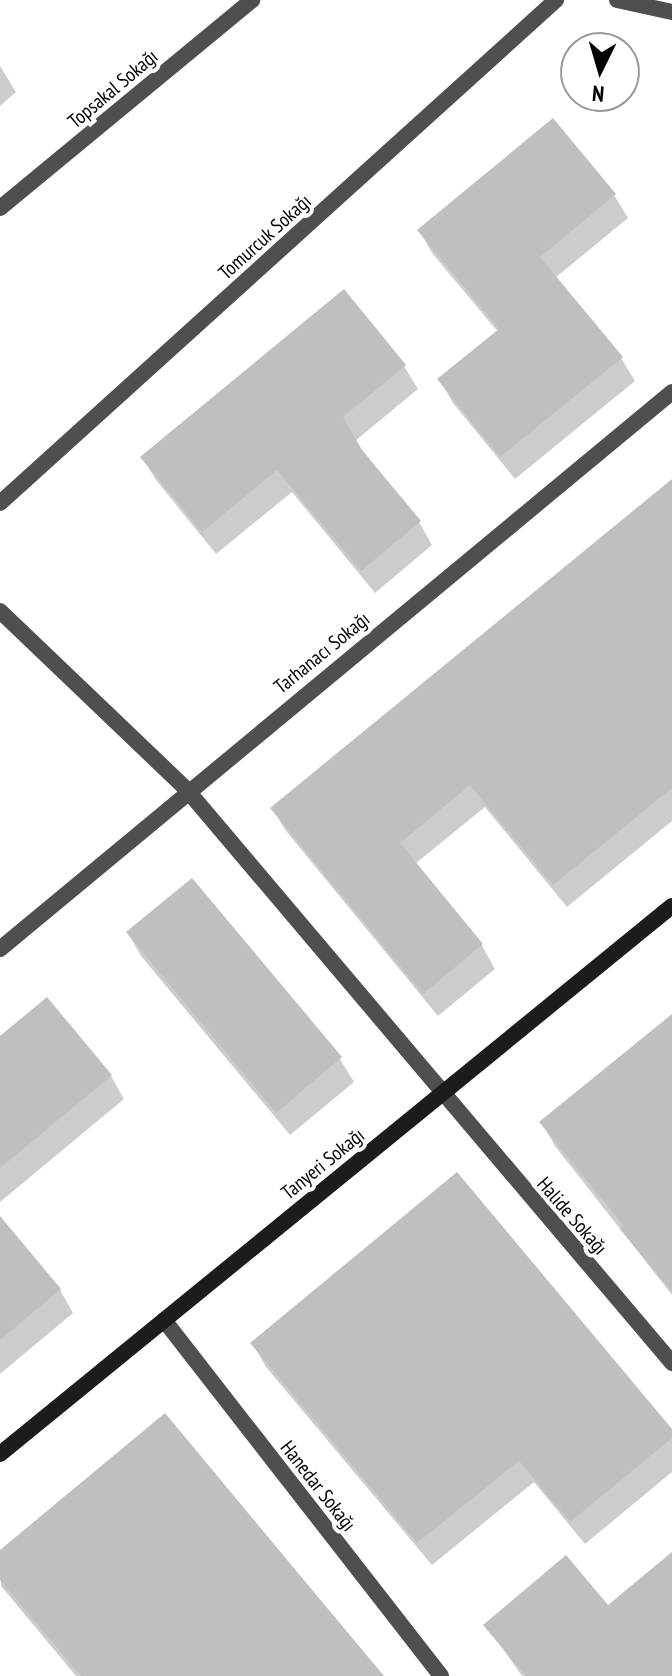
<!DOCTYPE html>
<meta charset="utf-8">
<style>
body{margin:0}
#map{position:relative;width:672px;height:1676px;overflow:hidden;background:#fff;font-family:"PT Sans Narrow",sans-serif}
div>[style]{position:absolute}
.shadow>*{inset:0;background:#0003}
.building>*{inset:0;background:#bfbfbf}
.street>*{height:16px;margin:-8px;padding:0 8px;transform-origin:8px;border-radius:8px;background:#4f4f4f}
.secondary>*{height:16px;margin:-8px;padding:0 8px;transform-origin:8px;border-radius:8px;background:#1c1c1c}
span{translate:-50% -50%;white-space:nowrap;text-align:center;line-height:1.15;-webkit-text-stroke:8px #fff;paint-order:stroke}
.street-label{font-size:20px;color:#000}
.north{position:absolute;left:560px;top:32px;width:80px;height:80px;box-sizing:border-box;background:#fff;border:2px solid #999;border-radius:50%;rotate:185deg;font-size:22px;font-weight:700;line-height:32px;text-align:center;color:#000}
.north::after{content:'';display:block;margin:auto;width:28px;height:36px;background:#000;clip-path:polygon(50% 0,100% 100%,50% 72%,0 100%)}
</style>
<div id="map">
<div class="shadow">
<i style="clip-path:polygon(0 66px,16px 92px,0 106px)"></i>
<i style="clip-path:polygon(614px 195px,628px 218px,555px 278px,621px 358px,635px 381px,515px 479px,453px 403px,440px 380px,498px 332px,432px 253px,419px 230px)"></i>
<i style="clip-path:polygon(404px 366px,418px 389px,355px 441px,419px 522px,432px 545px,375px 593px,292px 492px,216px 554px,156px 480px,142px 457px)"></i>
<i style="clip-path:polygon(672px 482px,672px 821px,567px 907px,485px 807px,415px 864px,482px 946px,495px 969px,438px 1016px,286px 831px,272px 808px)"></i>
<i style="clip-path:polygon(192px 880px,340px 1059px,354px 1082px,290px 1135px,141px 956px,128px 933px)"></i>
<i style="clip-path:polygon(47px 1000px,111px 1076px,124px 1099px,0 1202px,0 1039px)"></i>
<i style="clip-path:polygon(672px 1016px,672px 1295px,555px 1146px,542px 1123px)"></i>
<i style="clip-path:polygon(0 1219px,60px 1290px,73px 1313px,0 1374px)"></i>
<i style="clip-path:polygon(253px 1344px,672px 1432px,672px 1472px,585px 1544px,534px 1482px,432px 1565px,266px 1367px)"></i>
<i style="clip-path:polygon(0 1552px,382px 1676px,76px 1676px,1px 1586px)"></i>
<i style="clip-path:polygon(672px 1555px,672px 1676px,522px 1676px,486px 1625px,607px 1608px)"></i>
</div>
<div class="building">
<i style="clip-path:polygon(553px 118px,616px 194px,540px 257px,623px 357px,500px 457px,437px 379px,499px 329px,417px 230px)"></i>
<i style="clip-path:polygon(344px 289px,406px 365px,343px 417px,362px 450px,421px 521px,361px 571px,277px 470px,202px 532px,140px 457px)"></i>
<i style="clip-path:polygon(672px 479px,672px 788px,553px 885px,470px 785px,400px 843px,483px 944px,423px 994px,270px 808px)"></i>
<i style="clip-path:polygon(192px 878px,342px 1057px,276px 1113px,126px 932px)"></i>
<i style="clip-path:polygon(47px 997px,112px 1075px,0 1168px,0 1036px)"></i>
<i style="clip-path:polygon(672px 1014px,672px 1292px,620px 1229px,624px 1226px,539px 1122px)"></i>
<i style="clip-path:polygon(457px 1172px,672px 1429px,672px 1438px,570px 1522px,519px 1461px,417px 1543px,250px 1343px)"></i>
<i style="clip-path:polygon(0 1216px,61px 1289px,0 1340px)"></i>
<i style="clip-path:polygon(165px 1413px,288px 1561px,384px 1676px,81px 1676px,0 1580px,0 1550px)"></i>
<i style="clip-path:polygon(672px 1552px,672px 1676px,526px 1676px,483px 1625px,566px 1555px,608px 1605px)"></i>
</div>
<div class="street">
<i style="left:617px;top:0;width:56px;rotate:12.3deg"></i>
<i style="left:0;top:208px;width:327px;rotate:-39.5deg"></i>
<i style="left:0;top:503px;width:750px;rotate:-42.13deg"></i>
<i style="left:0;top:611px;width:259px;rotate:43.7deg"></i>
<i style="left:187px;top:790px;width:751px;rotate:49.75deg"></i>
<i style="left:0;top:949px;width:873px;rotate:-39.65deg"></i>
<i style="left:164px;top:1320px;width:451px;rotate:52.1deg"></i>
</div>
<div class="secondary">
<i style="left:0;top:1454px;width:867px;rotate:-39.2deg"></i>
</div>
<div class="street-label">
<span style="left:113px;top:89px;rotate:-40deg">Topsakal Sokağı</span>
<span style="left:265px;top:237px;rotate:-42deg">Tomurcuk Sokağı</span>
<span style="left:322px;top:653px;rotate:-39deg">Tarhanacı Sokağı</span>
<span style="left:323px;top:1164px;rotate:-39deg">Tanyeri Sokağı</span>
<span style="left:572px;top:1216px;rotate:49deg">Halide Sokağı</span>
<span style="left:318px;top:1486px;rotate:52deg">Hanedar Sokağı</span>
</div>
<div class="north">N</div>
</div>
